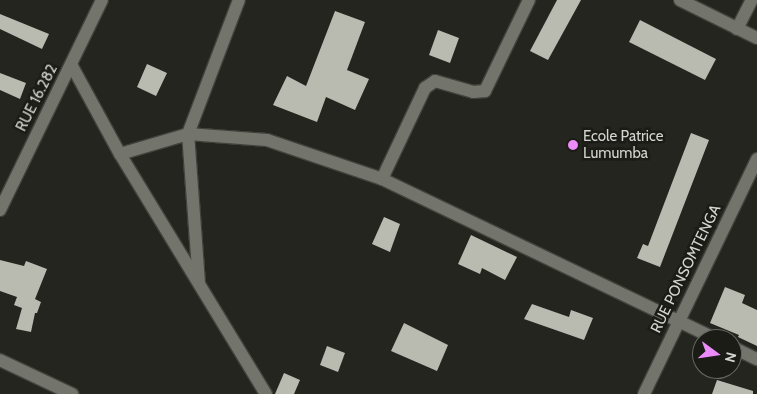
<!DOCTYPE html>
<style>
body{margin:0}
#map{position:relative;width:757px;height:394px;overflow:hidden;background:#24251e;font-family:Cabin,sans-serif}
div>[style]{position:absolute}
.building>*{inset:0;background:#b9bbb1}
.roads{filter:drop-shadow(1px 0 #41423c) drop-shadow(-1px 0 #41423c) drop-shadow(0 1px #41423c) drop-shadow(0 -1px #41423c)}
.minor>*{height:12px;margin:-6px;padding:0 6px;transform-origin:6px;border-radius:6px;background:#73756c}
.dots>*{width:14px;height:14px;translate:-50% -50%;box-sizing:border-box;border:2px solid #1a1c15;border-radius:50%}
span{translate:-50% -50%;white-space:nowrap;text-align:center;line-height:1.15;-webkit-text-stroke:5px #1a1c15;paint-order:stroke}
.street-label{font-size:15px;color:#d4d5d0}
.poi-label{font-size:15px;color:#d4d5d0}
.left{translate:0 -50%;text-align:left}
.north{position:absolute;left:692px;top:329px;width:50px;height:50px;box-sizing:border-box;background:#1a1c15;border:1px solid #646660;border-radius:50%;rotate:104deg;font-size:14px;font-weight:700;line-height:20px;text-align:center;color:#d4d5d0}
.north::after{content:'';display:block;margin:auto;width:18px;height:22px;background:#ec8cfa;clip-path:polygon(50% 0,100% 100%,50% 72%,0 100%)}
</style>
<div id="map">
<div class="building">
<i style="clip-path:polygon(557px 0,581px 0,548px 60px,530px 51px)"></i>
<i style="clip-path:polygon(335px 11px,365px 22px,347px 70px,369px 79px,355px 110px,326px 97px,317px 122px,273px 105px,287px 76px,306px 86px)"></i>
<i style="clip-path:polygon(0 14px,49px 34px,42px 49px,0 29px)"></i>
<i style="clip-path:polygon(640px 20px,716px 59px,705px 80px,629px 42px)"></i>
<i style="clip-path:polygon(438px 30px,459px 38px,450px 63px,429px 55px)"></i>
<i style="clip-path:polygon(147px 64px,167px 73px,156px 96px,137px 87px)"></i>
<i style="clip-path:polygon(0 73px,26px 83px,20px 99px,0 90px)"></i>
<i style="clip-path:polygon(691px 133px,709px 140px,660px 267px,637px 258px,643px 244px,648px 246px)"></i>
<i style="clip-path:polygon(384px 217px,400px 224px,390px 252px,372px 244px)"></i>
<i style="clip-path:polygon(471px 235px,517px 257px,505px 280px,482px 268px,480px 274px,458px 264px)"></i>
<i style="clip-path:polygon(0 260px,24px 266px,26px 261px,47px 269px,35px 299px,41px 302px,37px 313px,35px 313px,31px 332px,16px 329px,22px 308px,14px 305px,17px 297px,0 291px)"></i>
<i style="clip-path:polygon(725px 287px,745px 295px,742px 303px,757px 310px,757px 346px,738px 337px,739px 335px,710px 323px)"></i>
<i style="clip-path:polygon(532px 304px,569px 317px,571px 310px,593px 318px,584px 340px,524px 319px)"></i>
<i style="clip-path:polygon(404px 323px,448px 345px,437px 371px,391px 351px)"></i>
<i style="clip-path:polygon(327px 346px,345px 353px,338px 372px,320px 365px)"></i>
<i style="clip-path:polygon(284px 373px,300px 380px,294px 394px,275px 394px)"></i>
<i style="clip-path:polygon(717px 380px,753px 391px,753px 394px,712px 394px)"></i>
</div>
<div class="roads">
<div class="minor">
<i style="left:680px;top:0;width:86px;rotate:26.3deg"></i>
<i style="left:737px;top:29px;width:33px;rotate:-63deg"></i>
<i style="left:72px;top:66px;width:100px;rotate:61.4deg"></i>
<i style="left:120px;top:154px;width:281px;rotate:58.7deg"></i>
<i style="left:120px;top:154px;width:71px;rotate:-16.4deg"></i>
<i style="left:188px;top:134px;width:143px;rotate:-69.2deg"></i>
<i style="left:382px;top:179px;width:101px;rotate:-64.7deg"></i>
<i style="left:425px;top:88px;width:12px;rotate:-35deg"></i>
<i style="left:435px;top:81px;width:40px;rotate:16deg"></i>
<i style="left:473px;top:92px;width:12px;rotate:-5deg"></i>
<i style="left:485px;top:91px;width:101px;rotate:-64.2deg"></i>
<i style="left:0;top:210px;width:233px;rotate:-64.1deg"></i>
<i style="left:199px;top:283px;width:149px;rotate:-94.2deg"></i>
<i style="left:188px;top:134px;width:79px;rotate:4.3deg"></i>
<i style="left:267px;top:140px;width:121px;rotate:18.7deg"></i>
<i style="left:382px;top:179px;width:370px;rotate:25.6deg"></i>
<i style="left:732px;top:347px;width:28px;rotate:26deg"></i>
<i style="left:0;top:360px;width:80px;rotate:25.3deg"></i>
<i style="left:644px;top:394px;width:261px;rotate:-64.3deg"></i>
</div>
</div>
<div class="dots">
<i style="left:573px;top:145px;background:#ec8cfa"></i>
</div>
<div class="street-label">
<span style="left:37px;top:98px;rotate:-63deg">RUE 16.282</span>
<span style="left:686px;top:269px;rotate:-64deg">RUE PONSOMTENGA</span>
</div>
<div class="poi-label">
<span class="left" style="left:583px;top:145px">Ecole Patrice<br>Lumumba</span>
</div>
<div class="north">N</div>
</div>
